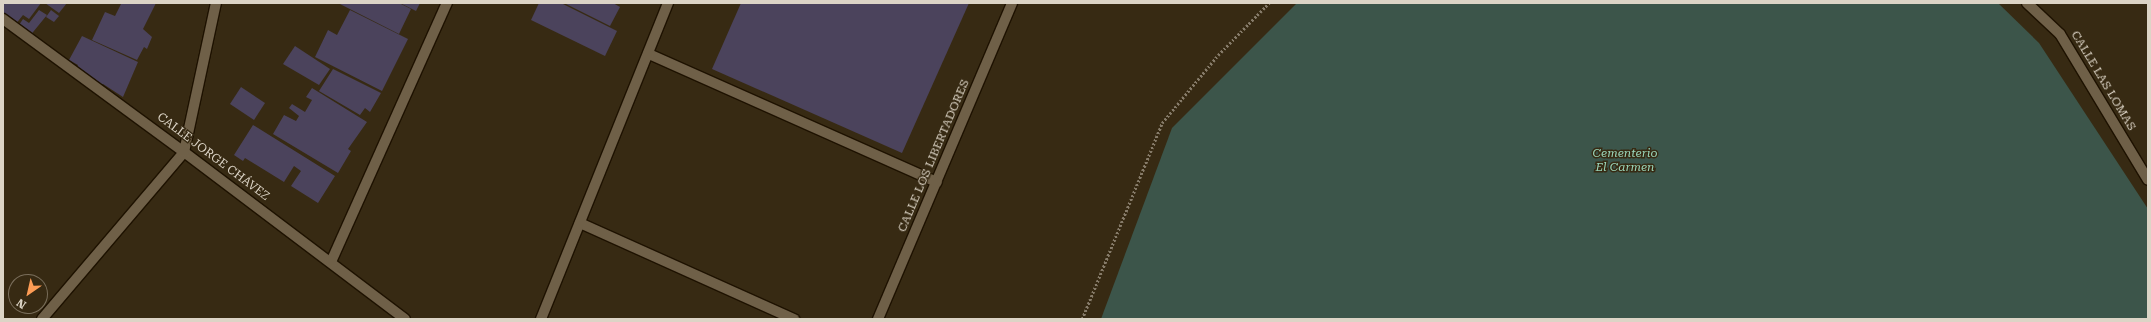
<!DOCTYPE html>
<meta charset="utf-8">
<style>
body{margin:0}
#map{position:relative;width:2151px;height:322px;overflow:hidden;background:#372a13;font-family:"Roboto Serif",serif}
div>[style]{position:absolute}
.green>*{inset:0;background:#3c554a}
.building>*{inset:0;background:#4b435c}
.path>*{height:2.5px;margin-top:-1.25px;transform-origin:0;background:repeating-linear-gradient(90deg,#867b69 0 2px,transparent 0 4px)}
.roads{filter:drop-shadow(1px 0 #1e1200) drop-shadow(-1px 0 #1e1200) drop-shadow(0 1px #1e1200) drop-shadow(0 -1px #1e1200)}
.minor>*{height:10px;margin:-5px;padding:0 5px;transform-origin:5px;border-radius:5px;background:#6f6048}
span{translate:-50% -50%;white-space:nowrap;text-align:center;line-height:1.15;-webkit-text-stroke:3px #372a13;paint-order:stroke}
.street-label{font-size:12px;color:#dcd4c6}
.park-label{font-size:12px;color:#99d5b9;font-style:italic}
.frame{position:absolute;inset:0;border:4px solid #dcd4c6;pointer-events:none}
.north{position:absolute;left:8px;top:274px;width:40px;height:40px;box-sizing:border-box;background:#372a13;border:1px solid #796e5b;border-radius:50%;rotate:214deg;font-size:11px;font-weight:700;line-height:16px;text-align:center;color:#dcd4c6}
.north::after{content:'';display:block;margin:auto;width:14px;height:18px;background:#fd9c55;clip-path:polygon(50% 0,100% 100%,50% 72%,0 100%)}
</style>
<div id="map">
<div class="green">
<i style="clip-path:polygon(1297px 3px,1998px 3px,2039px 43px,2148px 209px,2148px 319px,1101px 319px,1172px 128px)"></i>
</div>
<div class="building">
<i style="clip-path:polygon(3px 3px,41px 3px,29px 19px,23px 15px,15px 25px,3px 16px)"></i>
<i style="clip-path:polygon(45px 3px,67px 3px,59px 13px)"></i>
<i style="clip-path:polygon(118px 3px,156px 3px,143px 29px,152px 37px,147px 49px,144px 47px,137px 60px,92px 40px,105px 12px,115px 16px,121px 4px)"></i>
<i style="clip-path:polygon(338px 3px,399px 3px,411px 9px,399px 34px)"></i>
<i style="clip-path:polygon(400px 3px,420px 3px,416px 11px)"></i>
<i style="clip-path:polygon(539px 3px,561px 3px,617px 31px,605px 56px,531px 20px)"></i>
<i style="clip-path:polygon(564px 3px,613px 3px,620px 7px,610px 26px)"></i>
<i style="clip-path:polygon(741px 3px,969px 3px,902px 153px,712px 69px)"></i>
<i style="clip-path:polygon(39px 10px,47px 15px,29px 37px,17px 28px,23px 19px,29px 23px)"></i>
<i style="clip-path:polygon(51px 10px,59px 16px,54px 22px,46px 17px)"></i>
<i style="clip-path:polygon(350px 10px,408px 39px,382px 91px,315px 57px,328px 30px,337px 35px)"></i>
<i style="clip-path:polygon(82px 36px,138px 62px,123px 97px,103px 84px,99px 87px,76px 69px,78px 65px,69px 60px)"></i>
<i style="clip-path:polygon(295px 46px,330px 69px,319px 85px,283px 64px)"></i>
<i style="clip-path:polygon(333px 69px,381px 93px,370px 112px,365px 108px,360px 115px,319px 91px)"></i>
<i style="clip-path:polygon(241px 87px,265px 103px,254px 120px,230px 104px)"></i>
<i style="clip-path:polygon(312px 88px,367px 122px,348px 149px,351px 151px,338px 173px,273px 134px,284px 115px,296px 121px,299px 116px,289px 108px,292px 104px,305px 112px,312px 100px,306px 97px)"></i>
<i style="clip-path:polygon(253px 125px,335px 176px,318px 203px,291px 186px,301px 171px,294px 166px,284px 182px,245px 158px,243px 161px,234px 155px)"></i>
</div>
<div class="path">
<i style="left:1082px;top:319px;width:212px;rotate:-67.8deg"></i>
<i style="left:1162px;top:123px;width:88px;rotate:-50.5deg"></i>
<i style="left:1218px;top:55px;width:73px;rotate:-45.6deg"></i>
</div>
<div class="roads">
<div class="minor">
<i style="left:2027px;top:3px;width:45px;rotate:43.2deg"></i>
<i style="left:2060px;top:34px;width:170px;rotate:58.9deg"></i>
<i style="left:3px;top:19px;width:225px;rotate:36.3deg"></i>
<i style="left:184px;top:152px;width:277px;rotate:37.1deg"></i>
<i style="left:649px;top:54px;width:315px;rotate:24deg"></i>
<i style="left:580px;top:223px;width:235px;rotate:24.2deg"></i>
<i style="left:331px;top:262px;width:284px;rotate:-65.9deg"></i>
<i style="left:42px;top:319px;width:219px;rotate:-49.6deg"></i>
<i style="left:184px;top:152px;width:152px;rotate:-77.9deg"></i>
<i style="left:541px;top:319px;width:341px;rotate:-68.1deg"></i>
<i style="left:878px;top:319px;width:343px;rotate:-67deg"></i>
</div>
</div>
<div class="street-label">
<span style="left:2103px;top:81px;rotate:59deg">CALLE LAS LOMAS</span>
<span style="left:934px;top:156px;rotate:-67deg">CALLE LOS LIBERTADORES</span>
<span style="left:213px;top:157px;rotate:37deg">CALLE JORGE CHÁVEZ</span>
</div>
<div class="park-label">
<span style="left:1625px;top:161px">Cementerio<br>El Carmen</span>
</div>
<div class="frame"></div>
<div class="north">N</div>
</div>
